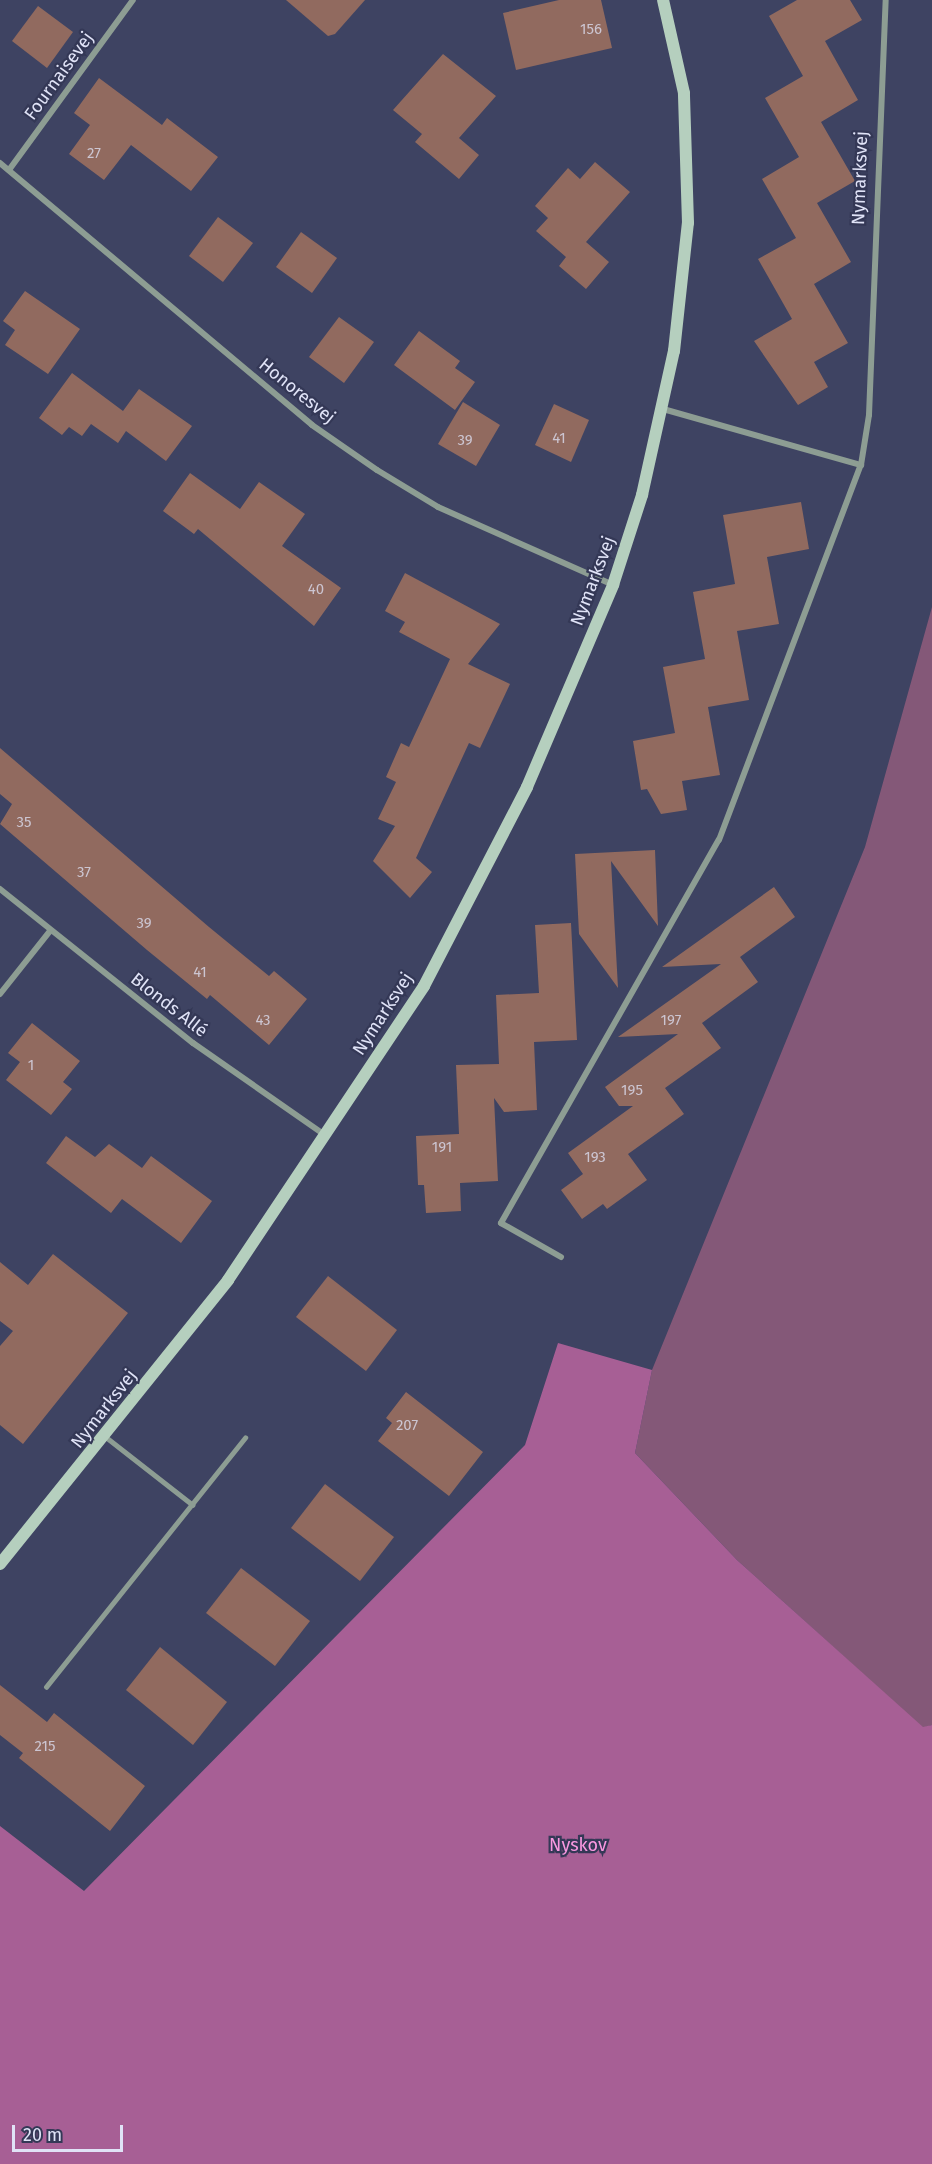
<!DOCTYPE html>
<meta charset="utf-8">
<style>
body{margin:0}
#map{position:relative;width:932px;height:2164px;overflow:hidden;background:#3e4362;font-family:"Fira Sans",sans-serif}
div>[style]{position:absolute}
.green>*{inset:0;background:#845878}
.forest>*{inset:0;background:#a75f95}
.building>*{inset:0;background:#916a5f}
.lane>*{height:4.5px;margin:-2.25px;padding:0 2.25px;transform-origin:2.25px;border-radius:2.25px;background:#8d9d93}
.street>*{height:6px;margin:-3px;padding:0 3px;transform-origin:3px;border-radius:3px;background:#8d9d93}
.secondary>*{height:12px;margin:-6px;padding:0 6px;transform-origin:6px;border-radius:6px;background:#b5cfbe}
span{translate:-50% -50%;white-space:nowrap;text-align:center;line-height:1.15;-webkit-text-stroke:4.5px #343856;paint-order:stroke}
.number-label{font-size:15px;color:#ccc5d1}
.number-label span{-webkit-text-stroke-width:0}
.street-label{font-size:18px;color:#e0e3f7}
.park-label{font-size:18px;color:#f998e0}
.scale{position:absolute;left:12px;top:2125px;width:111px;height:27px;box-sizing:border-box;border:3px solid #e0e3f7;border-top:0;padding-left:8px;font-size:18px;line-height:21px;white-space:nowrap;color:#e0e3f7;-webkit-text-stroke:4px #343856;paint-order:stroke}
</style>
<div id="map">
<div class="green">
<i style="clip-path:polygon(932px 607px,932px 1725px,923px 1728px,737px 1560px,635px 1453px,652px 1370px,865px 847px)"></i>
</div>
<div class="forest">
<i style="clip-path:polygon(558px 1343px,652px 1370px,635px 1453px,737px 1560px,923px 1727px,932px 1725px,932px 2164px,0 2164px,0 1826px,84px 1891px,525px 1445px)"></i>
</div>
<div class="building">
<i style="clip-path:polygon(286px 0,365px 0,335px 34px,328px 36px)"></i>
<i style="clip-path:polygon(559px 0,601px 0,612px 48px,516px 70px,503px 13px)"></i>
<i style="clip-path:polygon(797px 0,850px 0,862px 20px,825px 41px,858px 100px,821px 122px,855px 181px,817px 203px,851px 262px,814px 284px,848px 343px,814px 362px,828px 387px,798px 405px,754px 341px,792px 319px,758px 259px,796px 238px,762px 179px,799px 157px,765px 98px,803px 76px,769px 16px)"></i>
<i style="clip-path:polygon(38px 6px,73px 32px,47px 68px,12px 41px)"></i>
<i style="clip-path:polygon(443px 54px,496px 96px,459px 138px,479px 155px,459px 179px,415px 142px,422px 134px,393px 110px)"></i>
<i style="clip-path:polygon(99px 78px,162px 125px,167px 118px,218px 157px,191px 191px,131px 145px,104px 180px,69px 154px,90px 125px,74px 113px)"></i>
<i style="clip-path:polygon(595px 162px,630px 192px,586px 242px,609px 262px,586px 289px,559px 266px,566px 257px,536px 231px,548px 218px,535px 206px,568px 168px,580px 179px)"></i>
<i style="clip-path:polygon(218px 217px,253px 243px,223px 282px,189px 256px)"></i>
<i style="clip-path:polygon(301px 232px,337px 258px,312px 293px,276px 267px)"></i>
<i style="clip-path:polygon(25px 291px,80px 329px,48px 374px,5px 345px,15px 330px,3px 321px)"></i>
<i style="clip-path:polygon(339px 317px,374px 342px,344px 383px,309px 357px)"></i>
<i style="clip-path:polygon(419px 331px,460px 361px,455px 368px,475px 382px,455px 410px,394px 365px)"></i>
<i style="clip-path:polygon(72px 373px,123px 411px,139px 389px,192px 426px,166px 461px,126px 431px,118px 443px,91px 424px,82px 436px,69px 427px,62px 435px,39px 418px)"></i>
<i style="clip-path:polygon(463px 402px,500px 425px,476px 466px,438px 444px)"></i>
<i style="clip-path:polygon(554px 404px,589px 420px,571px 462px,535px 445px)"></i>
<i style="clip-path:polygon(190px 473px,240px 509px,259px 482px,305px 514px,282px 546px,341px 588px,314px 626px,198px 529px,194px 534px,163px 511px)"></i>
<i style="clip-path:polygon(801px 502px,809px 549px,767px 557px,779px 624px,737px 631px,749px 700px,708px 707px,720px 775px,682px 781px,687px 810px,661px 814px,647px 789px,641px 790px,633px 741px,675px 733px,663px 667px,705px 659px,693px 592px,735px 584px,723px 515px)"></i>
<i style="clip-path:polygon(405px 573px,500px 624px,468px 664px,510px 684px,480px 748px,469px 743px,416px 858px,432px 872px,410px 898px,373px 861px,395px 826px,378px 819px,396px 782px,386px 777px,401px 743px,409px 747px,450px 659px,399px 632px,405px 622px,385px 611px)"></i>
<i style="clip-path:polygon(0 748px,209px 927px,269px 976px,274px 971px,307px 999px,269px 1045px,210px 995px,207px 999px,147px 950px,0 824px,12px 804px,0 794px)"></i>
<i style="clip-path:polygon(655px 850px,658px 926px,611px 861px,618px 988px,579px 934px,575px 854px)"></i>
<i style="clip-path:polygon(774px 887px,795px 917px,740px 957px,758px 982px,702px 1023px,721px 1048px,665px 1088px,684px 1114px,628px 1154px,647px 1180px,607px 1209px,603px 1204px,582px 1219px,561px 1190px,583px 1174px,568px 1153px,633px 1106px,619px 1106px,605px 1087px,678px 1034px,618px 1037px,721px 964px,662px 967px)"></i>
<i style="clip-path:polygon(571px 923px,577px 1040px,534px 1042px,537px 1110px,504px 1112px,494px 1098px,498px 1181px,460px 1183px,461px 1211px,426px 1213px,424px 1185px,418px 1185px,416px 1136px,459px 1134px,456px 1065px,499px 1064px,496px 995px,539px 993px,535px 925px)"></i>
<i style="clip-path:polygon(32px 1023px,80px 1061px,63px 1082px,72px 1089px,51px 1115px,6px 1080px,20px 1062px,8px 1053px)"></i>
<i style="clip-path:polygon(66px 1136px,95px 1157px,109px 1144px,142px 1168px,151px 1156px,212px 1201px,181px 1243px,122px 1199px,111px 1213px,46px 1163px)"></i>
<i style="clip-path:polygon(53px 1254px,128px 1313px,23px 1444px,0 1425px,0 1346px,13px 1331px,0 1321px,0 1262px,28px 1285px)"></i>
<i style="clip-path:polygon(328px 1276px,397px 1330px,366px 1371px,296px 1317px)"></i>
<i style="clip-path:polygon(406px 1392px,483px 1452px,449px 1496px,378px 1441px,392px 1423px,386px 1418px)"></i>
<i style="clip-path:polygon(325px 1484px,394px 1537px,360px 1581px,291px 1528px)"></i>
<i style="clip-path:polygon(241px 1568px,310px 1621px,275px 1666px,206px 1613px)"></i>
<i style="clip-path:polygon(160px 1647px,227px 1702px,193px 1745px,126px 1690px)"></i>
<i style="clip-path:polygon(0 1685px,47px 1722px,54px 1713px,145px 1786px,110px 1831px,19px 1758px,23px 1753px,0 1735px)"></i>
</div>
<div class="lane">
<i style="left:106px;top:1437px;width:110px;rotate:38deg"></i>
<i style="left:46px;top:1687px;width:319px;rotate:-51.4deg"></i>
</div>
<div class="street">
<i style="left:0;top:163px;width:407px;rotate:40deg"></i>
<i style="left:312px;top:425px;width:79px;rotate:34.7deg"></i>
<i style="left:377px;top:470px;width:71px;rotate:31.2deg"></i>
<i style="left:438px;top:507px;width:192px;rotate:24deg"></i>
<i style="left:9px;top:170px;width:210px;rotate:-53.9deg"></i>
<i style="left:663px;top:409px;width:206px;rotate:15.8deg"></i>
<i style="left:0;top:889px;width:247px;rotate:38.6deg"></i>
<i style="left:193px;top:1043px;width:161px;rotate:34.9deg"></i>
<i style="left:0;top:994px;width:80px;rotate:-51.6deg"></i>
<i style="left:561px;top:1257px;width:69px;rotate:-150.5deg"></i>
<i style="left:501px;top:1223px;width:441px;rotate:-60.4deg"></i>
<i style="left:719px;top:840px;width:401px;rotate:-69.3deg"></i>
<i style="left:861px;top:465px;width:51px;rotate:-80.9deg"></i>
<i style="left:869px;top:415px;width:415px;rotate:-87.7deg"></i>
</div>
<div class="secondary">
<i style="left:0;top:1564px;width:364px;rotate:-51.2deg"></i>
<i style="left:228px;top:1280px;width:353px;rotate:-56.3deg"></i>
<i style="left:424px;top:986px;width:224px;rotate:-62.6deg"></i>
<i style="left:527px;top:787px;width:220px;rotate:-66.9deg"></i>
<i style="left:613px;top:585px;width:95px;rotate:-72.1deg"></i>
<i style="left:642px;top:495px;width:148px;rotate:-77.5deg"></i>
<i style="left:674px;top:351px;width:129px;rotate:-83.8deg"></i>
<i style="left:688px;top:223px;width:130px;rotate:-91.8deg"></i>
<i style="left:684px;top:93px;width:95px;rotate:-102.7deg"></i>
</div>
<div class="number-label">
<span style="left:591px;top:30px">156</span>
<span style="left:94px;top:154px">27</span>
<span style="left:559px;top:439px">41</span>
<span style="left:465px;top:441px">39</span>
<span style="left:316px;top:590px">40</span>
<span style="left:24px;top:823px">35</span>
<span style="left:84px;top:873px">37</span>
<span style="left:144px;top:924px">39</span>
<span style="left:200px;top:973px">41</span>
<span style="left:263px;top:1021px">43</span>
<span style="left:671px;top:1021px">197</span>
<span style="left:31px;top:1066px">1</span>
<span style="left:632px;top:1091px">195</span>
<span style="left:442px;top:1148px">191</span>
<span style="left:595px;top:1158px">193</span>
<span style="left:407px;top:1426px">207</span>
<span style="left:45px;top:1747px">215</span>
</div>
<div class="street-label">
<span style="left:59px;top:76px;rotate:-54deg">Fournaisevej</span>
<span style="left:860px;top:178px;rotate:-88deg">Nymarksvej</span>
<span style="left:297px;top:391px;rotate:39deg">Honoresvej</span>
<span style="left:593px;top:581px;rotate:-69deg">Nymarksvej</span>
<span style="left:169px;top:1005px;rotate:38deg">Blonds Allé</span>
<span style="left:383px;top:1014px;rotate:-57deg">Nymarksvej</span>
<span style="left:104px;top:1409px;rotate:-52deg">Nymarksvej</span>
</div>
<div class="park-label">
<span style="left:578px;top:1845px">Nyskov</span>
</div>
<div class="scale">20 m</div>
</div>
